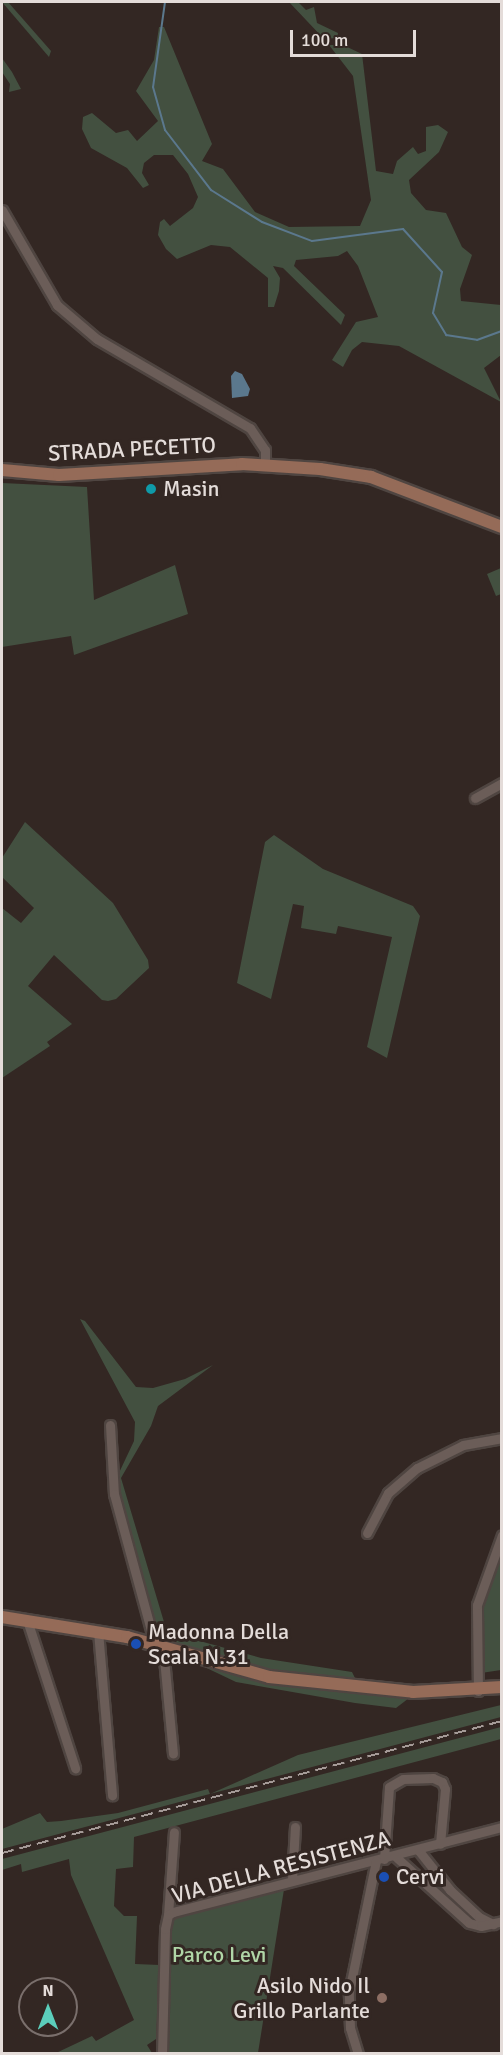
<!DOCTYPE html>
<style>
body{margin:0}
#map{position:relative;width:503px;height:2055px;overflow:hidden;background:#332723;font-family:Signika,sans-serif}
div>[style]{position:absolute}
.green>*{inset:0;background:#435040}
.water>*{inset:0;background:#5b788d}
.stream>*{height:2px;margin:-1px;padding:0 1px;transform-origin:1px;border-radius:1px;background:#5b788d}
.roads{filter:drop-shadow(2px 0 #4f4541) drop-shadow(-2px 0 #4f4541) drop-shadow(0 2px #4f4541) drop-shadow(0 -2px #4f4541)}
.street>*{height:9px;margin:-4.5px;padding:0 4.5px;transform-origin:4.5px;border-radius:4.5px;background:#6b5d58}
.secondary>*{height:12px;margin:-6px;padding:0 6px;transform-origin:6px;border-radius:6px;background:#956b58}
.rail>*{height:2px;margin-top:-1px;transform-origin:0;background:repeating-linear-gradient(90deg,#a49a97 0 12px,transparent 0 18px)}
.dots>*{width:16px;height:16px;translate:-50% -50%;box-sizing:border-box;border:3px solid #332723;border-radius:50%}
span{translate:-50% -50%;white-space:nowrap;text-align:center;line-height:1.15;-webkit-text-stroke:6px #332723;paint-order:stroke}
.street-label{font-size:22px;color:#e4dcd9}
.poi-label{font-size:22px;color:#e4dcd9}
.left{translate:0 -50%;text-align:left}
.right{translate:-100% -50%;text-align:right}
.park-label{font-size:22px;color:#b0d6a7}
.frame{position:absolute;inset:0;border:3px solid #e4dcd9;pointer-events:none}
.north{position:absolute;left:18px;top:1977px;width:60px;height:60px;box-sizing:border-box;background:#332723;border:2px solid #7a6f6c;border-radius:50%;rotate:0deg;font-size:16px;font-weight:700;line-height:24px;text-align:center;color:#e4dcd9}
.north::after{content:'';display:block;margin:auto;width:21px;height:27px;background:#5bcebb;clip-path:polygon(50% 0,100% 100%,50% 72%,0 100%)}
.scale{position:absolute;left:290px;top:30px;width:126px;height:27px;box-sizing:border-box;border:3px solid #e4dcd9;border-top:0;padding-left:8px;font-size:18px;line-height:21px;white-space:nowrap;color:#e4dcd9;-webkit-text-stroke:4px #332723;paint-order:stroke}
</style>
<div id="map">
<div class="green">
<i style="clip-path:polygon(2px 2px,8px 2px,51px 51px,49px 57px)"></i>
<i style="clip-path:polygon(289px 2px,298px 2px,306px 10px,314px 7px,317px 23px,338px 33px,337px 38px,324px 39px)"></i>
<i style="clip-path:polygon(159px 27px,164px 27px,212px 144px,202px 161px,223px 169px,255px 212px,289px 227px,360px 226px,371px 200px,353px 76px,329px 45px,343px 45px,362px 54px,376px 171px,393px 174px,397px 161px,413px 147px,418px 154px,426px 151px,426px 127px,438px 125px,448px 132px,439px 152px,409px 180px,411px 193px,426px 210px,446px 213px,462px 247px,472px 255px,460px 289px,461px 301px,501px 305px,501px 355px,484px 368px,501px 402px,399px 346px,362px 342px,352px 350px,343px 367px,332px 360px,356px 322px,378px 317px,358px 266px,347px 251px,338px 256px,296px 260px,294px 266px,345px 315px,341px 325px,283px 268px,273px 266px,280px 278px,279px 291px,274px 307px,268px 307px,268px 278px,230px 247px,211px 245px,177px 259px,166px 249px,158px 235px,160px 222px,164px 219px,170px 226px,193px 208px,198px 197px,188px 174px,173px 155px,154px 155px,144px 163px,142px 173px,149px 185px,143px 188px,127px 168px,91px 148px,82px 129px,83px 117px,92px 113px,116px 133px,128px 130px,137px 141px,158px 121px,136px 91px,154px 60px)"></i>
<i style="clip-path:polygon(2px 58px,12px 72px,21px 89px,9px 92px,10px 84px,2px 72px)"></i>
<i style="clip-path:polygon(2px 483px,87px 487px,94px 600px,175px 565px,188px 614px,74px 655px,71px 636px,2px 647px)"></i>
<i style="clip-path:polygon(501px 568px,501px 594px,496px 596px,487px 574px)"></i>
<i style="clip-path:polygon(25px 822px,113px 903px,148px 960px,149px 968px,116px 999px,108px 1001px,102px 1000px,54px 955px,28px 986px,72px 1024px,47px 1042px,50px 1046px,2px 1078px,2px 908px,21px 923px,34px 908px,2px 877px,2px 858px)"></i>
<i style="clip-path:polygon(274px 835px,323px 869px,413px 906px,420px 916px,387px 1058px,367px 1047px,392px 937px,338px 926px,336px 934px,301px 928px,304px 906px,293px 904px,271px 999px,237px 983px,265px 842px)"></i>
<i style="clip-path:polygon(80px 1319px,85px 1321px,136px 1387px,153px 1388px,185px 1379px,213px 1365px,158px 1406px,151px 1426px,121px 1478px,167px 1632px,261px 1658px,352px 1672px,357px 1682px,270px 1670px,192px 1652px,151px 1638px,109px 1494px,134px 1441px,135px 1422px)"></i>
<i style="clip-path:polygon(501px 1556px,501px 1670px,481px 1673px,482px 1607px)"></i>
<i style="clip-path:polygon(194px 1662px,413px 1695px,396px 1708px,355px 1703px,236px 1682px)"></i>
<i style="clip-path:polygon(501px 1705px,501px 1717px,2px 1849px,2px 1829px,40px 1813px,47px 1822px,61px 1821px,118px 1813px,208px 1789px,210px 1794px,298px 1755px)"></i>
<i style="clip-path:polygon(501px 1727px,501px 1739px,134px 1837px,133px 1867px,116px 1869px,114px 1906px,124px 1916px,137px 1916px,135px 1964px,160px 1965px,156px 2039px,147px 2045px,152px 2053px,56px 2053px,92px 2036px,96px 2041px,134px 2020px,71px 1875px,69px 1859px,22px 1872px,21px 1864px,2px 1870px,2px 1859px)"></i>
<i style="clip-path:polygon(285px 1883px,258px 2053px,162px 2054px,168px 1915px)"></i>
</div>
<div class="water">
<i style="clip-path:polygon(235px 371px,242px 374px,250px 389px,248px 396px,232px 398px,231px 376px)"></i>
</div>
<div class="stream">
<i style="left:165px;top:2px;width:86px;rotate:98deg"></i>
<i style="left:153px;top:87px;width:45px;rotate:74.4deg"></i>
<i style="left:165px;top:130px;width:76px;rotate:52.5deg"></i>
<i style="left:211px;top:190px;width:60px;rotate:32.1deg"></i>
<i style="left:262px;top:222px;width:53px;rotate:20.8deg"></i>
<i style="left:312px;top:241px;width:92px;rotate:-7.5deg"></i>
<i style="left:403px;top:229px;width:58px;rotate:47.8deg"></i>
<i style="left:442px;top:272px;width:42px;rotate:102.4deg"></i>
<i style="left:433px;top:313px;width:26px;rotate:59deg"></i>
<i style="left:446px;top:335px;width:31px;rotate:9deg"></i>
<i style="left:477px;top:340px;width:27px;rotate:-20deg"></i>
</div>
<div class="roads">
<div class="street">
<i style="left:2px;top:210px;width:110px;rotate:59.9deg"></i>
<i style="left:57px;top:305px;width:52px;rotate:40.4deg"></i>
<i style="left:97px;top:339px;width:177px;rotate:30.2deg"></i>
<i style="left:250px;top:428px;width:27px;rotate:56deg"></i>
<i style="left:265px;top:450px;width:15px;rotate:90deg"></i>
<i style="left:475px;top:798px;width:31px;rotate:-29deg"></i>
<i style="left:110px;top:1425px;width:69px;rotate:86.7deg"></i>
<i style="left:114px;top:1494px;width:156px;rotate:74.8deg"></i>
<i style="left:367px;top:1533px;width:45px;rotate:-62.3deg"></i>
<i style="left:388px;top:1493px;width:38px;rotate:-41deg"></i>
<i style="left:417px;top:1468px;width:51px;rotate:-26.6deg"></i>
<i style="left:463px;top:1445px;width:40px;rotate:-10deg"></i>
<i style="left:27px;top:1620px;width:156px;rotate:72deg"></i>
<i style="left:98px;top:1631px;width:165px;rotate:85.1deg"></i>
<i style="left:163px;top:1648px;width:106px;rotate:84.6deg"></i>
<i style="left:478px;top:1691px;width:86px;rotate:-90.7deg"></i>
<i style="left:477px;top:1605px;width:74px;rotate:-70.3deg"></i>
<i style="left:419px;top:1851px;width:50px;rotate:51.5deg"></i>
<i style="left:450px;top:1890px;width:40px;rotate:43deg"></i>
<i style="left:479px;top:1917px;width:16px;rotate:27deg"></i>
<i style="left:396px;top:1857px;width:98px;rotate:42.1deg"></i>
<i style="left:469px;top:1923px;width:12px;rotate:14deg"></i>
<i style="left:481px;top:1926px;width:22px;rotate:-13deg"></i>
<i style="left:384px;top:1859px;width:72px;rotate:-86deg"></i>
<i style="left:389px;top:1787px;width:16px;rotate:-30deg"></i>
<i style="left:403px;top:1779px;width:30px;rotate:-2deg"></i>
<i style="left:433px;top:1778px;width:10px;rotate:24deg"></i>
<i style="left:442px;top:1782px;width:8px;rotate:67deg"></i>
<i style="left:445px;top:1789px;width:55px;rotate:95.2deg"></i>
<i style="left:292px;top:1880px;width:53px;rotate:-86.8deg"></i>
<i style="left:168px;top:1915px;width:83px;rotate:-85.9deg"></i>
<i style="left:162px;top:2054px;width:125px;rotate:-88.6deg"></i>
<i style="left:165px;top:1929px;width:14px;rotate:-78deg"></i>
<i style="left:168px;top:1915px;width:6px;rotate:-31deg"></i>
<i style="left:173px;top:1912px;width:340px;rotate:-14.5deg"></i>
<i style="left:358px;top:2054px;width:27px;rotate:-107deg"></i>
<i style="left:350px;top:2028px;width:36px;rotate:-92deg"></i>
<i style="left:349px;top:1992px;width:134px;rotate:-78.4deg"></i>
</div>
<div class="secondary">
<i style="left:2px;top:470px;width:57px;rotate:5deg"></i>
<i style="left:59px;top:475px;width:183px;rotate:-3.4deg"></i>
<i style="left:242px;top:464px;width:78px;rotate:3.7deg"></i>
<i style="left:320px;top:469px;width:52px;rotate:8.9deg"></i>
<i style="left:371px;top:477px;width:140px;rotate:20.9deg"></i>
<i style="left:2px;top:1617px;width:127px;rotate:9.1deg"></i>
<i style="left:127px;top:1637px;width:148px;rotate:15.7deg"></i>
<i style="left:269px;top:1677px;width:145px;rotate:5.9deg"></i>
<i style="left:413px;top:1692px;width:89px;rotate:-3.2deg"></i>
</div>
</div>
<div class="rail">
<i style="left:2px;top:1853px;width:517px;rotate:-14.79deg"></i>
</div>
<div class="dots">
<i style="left:151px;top:489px;background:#0f9aa8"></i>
<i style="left:136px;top:1644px;background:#1a4fb4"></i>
<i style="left:384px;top:1877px;background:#1a4fb4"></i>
<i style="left:382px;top:1998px;background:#8d6e63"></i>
</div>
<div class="street-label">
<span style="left:132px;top:449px;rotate:-3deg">STRADA PECETTO</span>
<span style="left:281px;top:1867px;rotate:-15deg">VIA DELLA RESISTENZA</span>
</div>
<div class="poi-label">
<span class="left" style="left:163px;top:489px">Masin</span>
<span class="left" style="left:148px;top:1644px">Madonna Della<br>Scala N.31</span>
<span class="left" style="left:396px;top:1877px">Cervi</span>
<span class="right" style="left:370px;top:1998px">Asilo Nido Il<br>Grillo Parlante</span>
</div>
<div class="park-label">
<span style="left:219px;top:1955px">Parco Levi</span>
</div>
<div class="frame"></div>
<div class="north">N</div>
<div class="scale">100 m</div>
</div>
